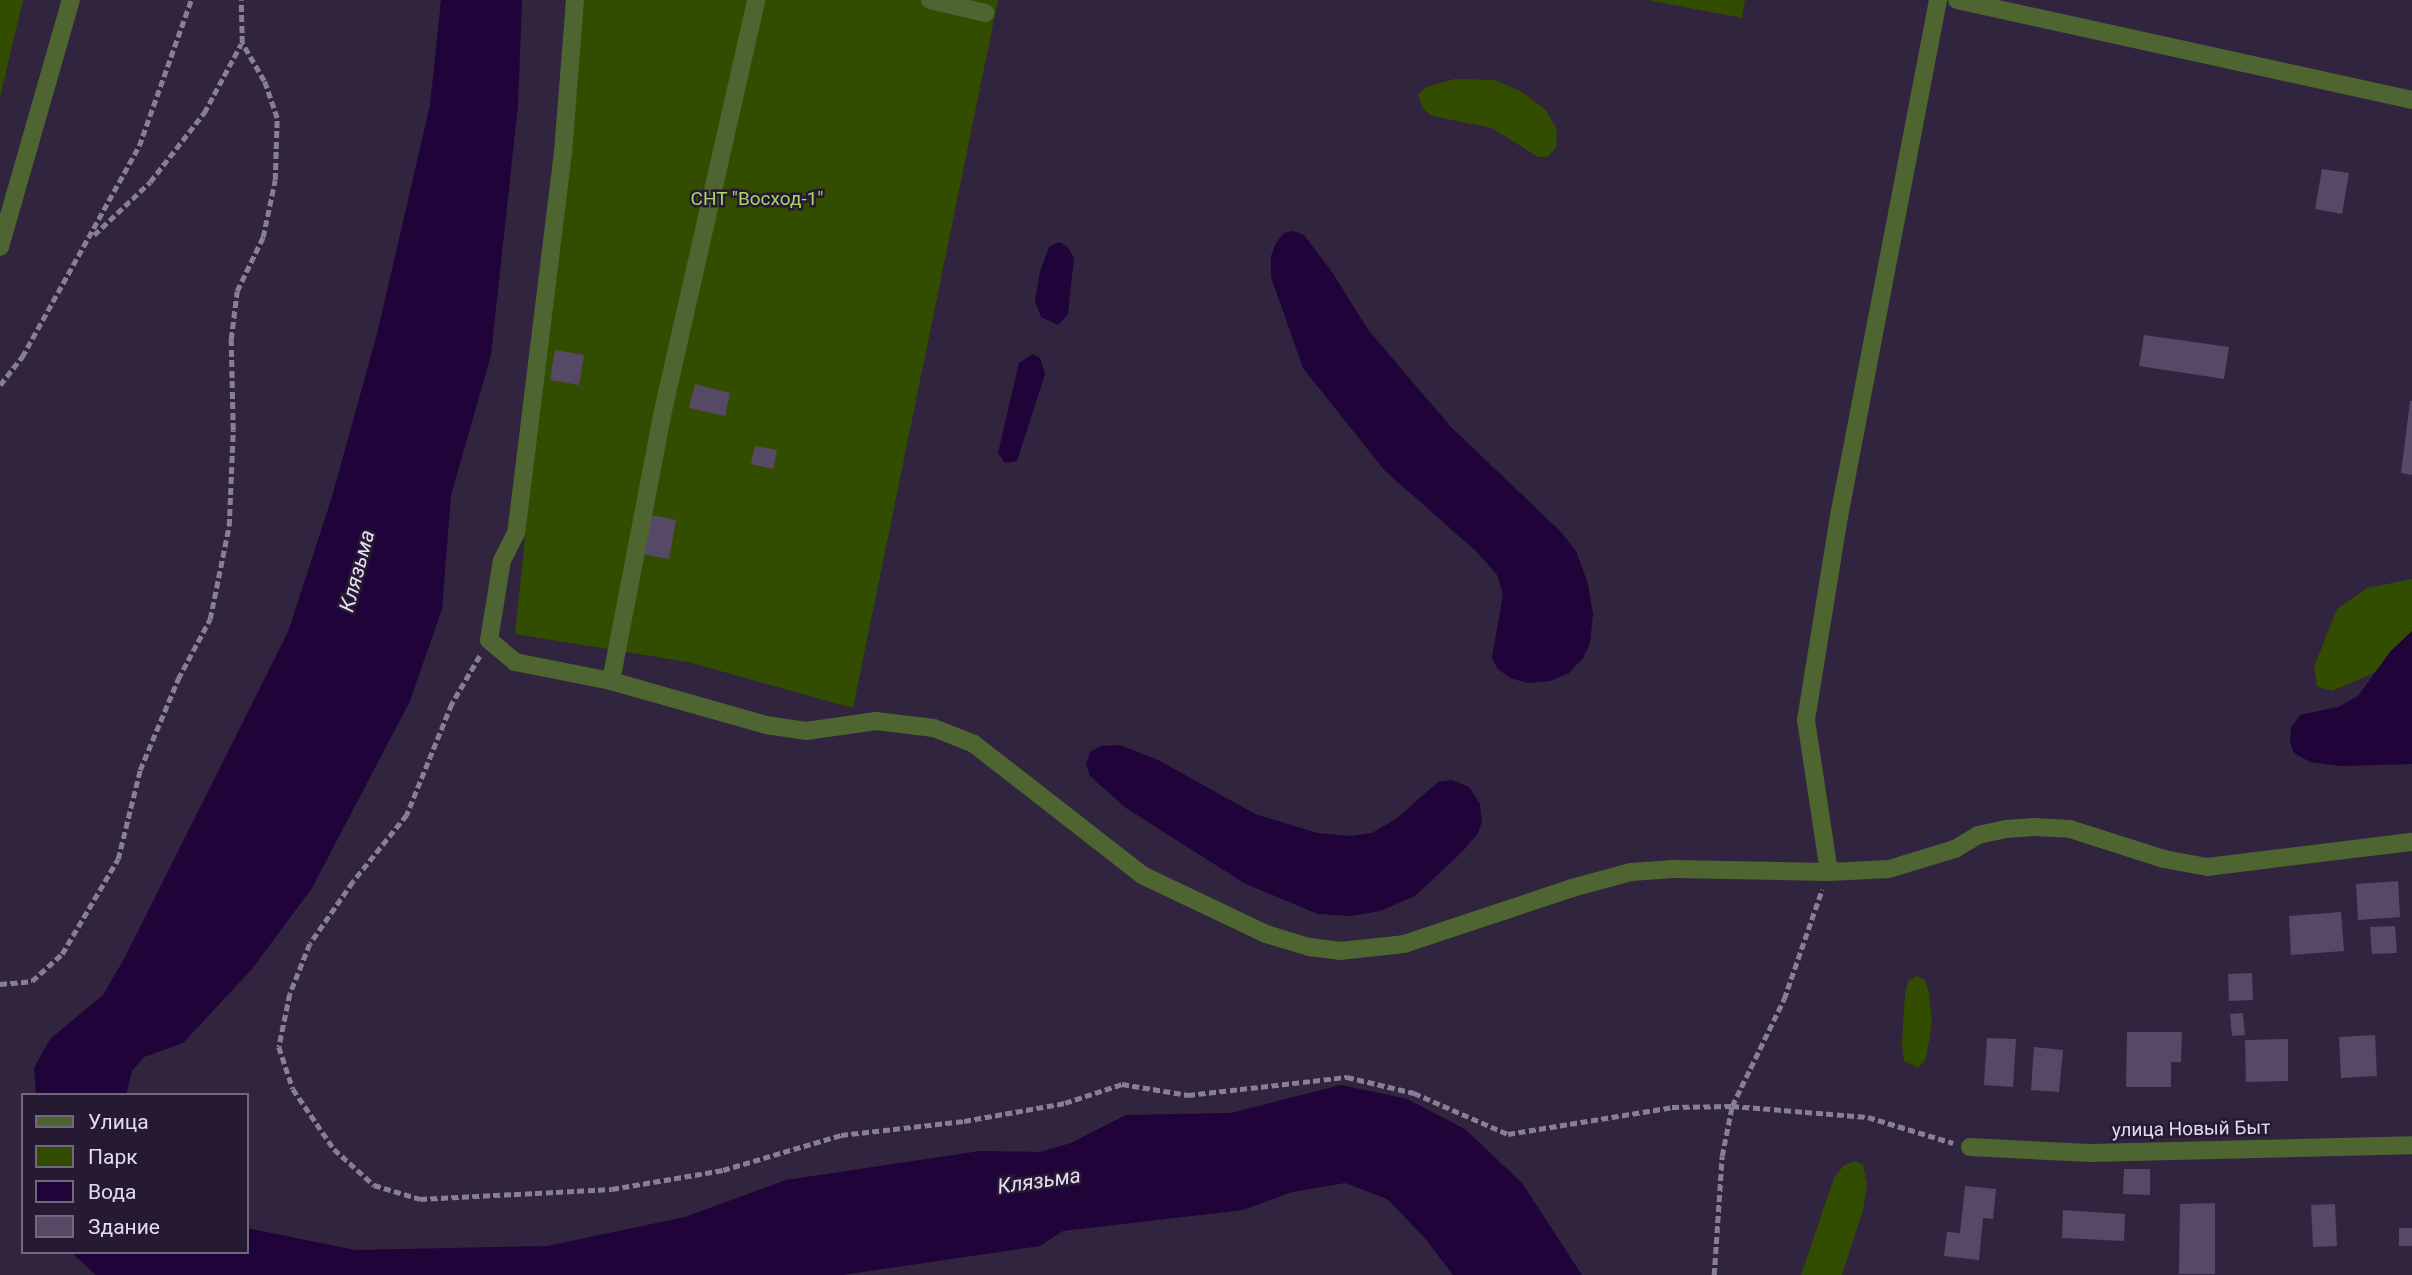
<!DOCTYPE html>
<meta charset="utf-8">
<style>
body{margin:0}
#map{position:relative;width:2412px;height:1275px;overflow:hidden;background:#30243e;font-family:Roboto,sans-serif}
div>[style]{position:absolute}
.green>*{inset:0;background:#334d00}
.water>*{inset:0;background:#200338}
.building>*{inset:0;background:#554965}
.path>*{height:4.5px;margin-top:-2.25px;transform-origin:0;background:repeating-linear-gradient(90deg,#887f94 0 7px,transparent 0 10.5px)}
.minor>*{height:18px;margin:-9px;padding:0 9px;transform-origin:9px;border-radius:9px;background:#4e6531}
span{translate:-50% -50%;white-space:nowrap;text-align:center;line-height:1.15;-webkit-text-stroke:5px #261a33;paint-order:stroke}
.park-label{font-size:19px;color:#a8d767}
.street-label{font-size:19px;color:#e3dced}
.water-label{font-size:21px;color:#e7def4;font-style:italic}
.legend{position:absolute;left:21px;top:1093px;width:228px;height:161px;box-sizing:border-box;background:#261a33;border:2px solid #72687d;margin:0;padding:9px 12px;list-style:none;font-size:21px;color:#e3dced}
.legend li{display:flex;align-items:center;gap:14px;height:35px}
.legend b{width:35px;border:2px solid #72687d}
</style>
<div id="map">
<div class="green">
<i style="clip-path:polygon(0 0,23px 0,0 97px)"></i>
<i style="clip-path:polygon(581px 0,998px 0,853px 708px,688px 662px,515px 634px)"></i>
<i style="clip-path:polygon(1648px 0,1745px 0,1742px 18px)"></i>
<i style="clip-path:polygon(1455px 79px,1495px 80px,1522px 92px,1546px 110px,1557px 130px,1556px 147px,1548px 157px,1538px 157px,1492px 128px,1432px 116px,1423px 109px,1418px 95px,1426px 87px)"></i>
<i style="clip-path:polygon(2412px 579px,2412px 631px,2390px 652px,2376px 672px,2332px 691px,2317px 686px,2314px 667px,2337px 609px,2367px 588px)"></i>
<i style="clip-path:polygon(1917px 976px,1925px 980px,1929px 993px,1932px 1022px,1926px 1059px,1918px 1068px,1904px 1061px,1902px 1044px,1905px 994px,1908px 981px)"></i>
<i style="clip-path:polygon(1855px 1161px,1863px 1165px,1867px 1184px,1863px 1210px,1842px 1275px,1801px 1275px,1834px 1178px,1844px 1165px)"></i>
</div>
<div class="water">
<i style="clip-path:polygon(441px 0,522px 0,518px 105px,491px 355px,451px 495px,442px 609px,410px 701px,312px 888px,252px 969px,183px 1043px,144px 1057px,132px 1071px,126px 1095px,36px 1095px,34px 1068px,50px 1039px,103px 995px,124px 959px,288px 632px,331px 500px,377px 334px,430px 105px)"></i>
<i style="clip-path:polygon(1293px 231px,1304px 235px,1332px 272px,1369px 331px,1451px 427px,1561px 532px,1576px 551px,1588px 584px,1593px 614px,1590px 643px,1583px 658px,1569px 673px,1550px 681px,1528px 683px,1510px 678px,1498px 669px,1492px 658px,1503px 594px,1497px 575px,1477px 552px,1385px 471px,1303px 368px,1271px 277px,1271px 256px,1276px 243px,1284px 233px)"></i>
<i style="clip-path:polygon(1059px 242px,1067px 246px,1074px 258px,1068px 314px,1058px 325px,1041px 317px,1035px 301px,1040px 272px,1049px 247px)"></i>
<i style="clip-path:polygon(1033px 354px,1040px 358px,1045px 374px,1017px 461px,1005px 463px,998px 453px,1019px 363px)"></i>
<i style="clip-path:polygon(2412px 631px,2412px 764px,2340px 766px,2310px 762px,2294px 753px,2290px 742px,2291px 728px,2300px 715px,2338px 707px,2358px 696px,2390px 652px)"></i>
<i style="clip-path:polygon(1120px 745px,1158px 760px,1255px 814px,1317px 833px,1351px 836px,1372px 833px,1396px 819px,1438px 782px,1452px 780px,1469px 787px,1480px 804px,1482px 822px,1478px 833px,1463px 851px,1415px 896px,1380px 911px,1351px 916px,1318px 914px,1244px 883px,1126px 808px,1090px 776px,1086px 765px,1090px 752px,1101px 746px)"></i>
<i style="clip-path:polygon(1341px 1085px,1407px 1099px,1465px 1129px,1522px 1183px,1582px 1275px,1453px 1275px,1424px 1237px,1387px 1199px,1345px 1183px,1292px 1192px,1243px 1210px,1063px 1231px,1040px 1246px,842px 1275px,96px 1275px,71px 1252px,247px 1252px,247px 1228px,355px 1250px,547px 1246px,685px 1217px,786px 1180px,980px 1151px,1040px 1152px,1071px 1143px,1126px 1115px,1231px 1113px)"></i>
</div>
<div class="building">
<i style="clip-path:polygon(2322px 169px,2349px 173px,2342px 214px,2315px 209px)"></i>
<i style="clip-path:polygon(2144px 335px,2229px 347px,2224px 379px,2139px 366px)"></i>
<i style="clip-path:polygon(555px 350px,584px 355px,579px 385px,550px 380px)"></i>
<i style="clip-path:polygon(695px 384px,730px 393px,725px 416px,689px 408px)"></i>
<i style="clip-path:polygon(2410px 401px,2412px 401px,2412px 475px,2401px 473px)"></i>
<i style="clip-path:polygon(755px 446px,777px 450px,773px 469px,751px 464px)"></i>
<i style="clip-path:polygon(650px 515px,676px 520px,669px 559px,642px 554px)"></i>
<i style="clip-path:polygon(2398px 881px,2400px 917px,2358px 920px,2356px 884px)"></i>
<i style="clip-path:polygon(2341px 912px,2344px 951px,2291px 955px,2289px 916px)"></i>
<i style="clip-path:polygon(2395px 926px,2397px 953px,2372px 954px,2370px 927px)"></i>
<i style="clip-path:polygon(2252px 973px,2253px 1000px,2229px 1001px,2228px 974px)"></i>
<i style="clip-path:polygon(2243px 1013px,2245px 1035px,2232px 1036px,2230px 1014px)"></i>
<i style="clip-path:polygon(2127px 1032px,2182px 1032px,2181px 1062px,2171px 1062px,2171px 1087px,2126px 1087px)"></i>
<i style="clip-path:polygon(2375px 1035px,2377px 1076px,2341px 1078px,2339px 1037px)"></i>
<i style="clip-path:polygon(1987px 1038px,2016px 1039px,2013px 1087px,1984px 1085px)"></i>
<i style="clip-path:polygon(2288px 1039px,2288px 1081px,2246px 1082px,2245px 1040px)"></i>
<i style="clip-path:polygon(2034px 1047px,2063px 1050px,2059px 1092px,2031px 1090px)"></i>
<i style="clip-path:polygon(2124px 1169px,2150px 1169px,2150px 1195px,2123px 1194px)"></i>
<i style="clip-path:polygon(1965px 1186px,1996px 1189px,1993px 1219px,1983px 1218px,1979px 1260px,1944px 1256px,1947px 1232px,1960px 1233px)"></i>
<i style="clip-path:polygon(2215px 1203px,2215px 1274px,2179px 1274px,2180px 1204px)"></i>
<i style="clip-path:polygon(2335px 1204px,2337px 1246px,2313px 1247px,2311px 1205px)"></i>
<i style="clip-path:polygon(2063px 1210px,2125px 1214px,2124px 1241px,2062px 1238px)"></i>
<i style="clip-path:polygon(2399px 1228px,2412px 1228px,2412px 1246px,2399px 1246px)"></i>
</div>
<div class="path">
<i style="left:94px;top:235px;width:77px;rotate:-43.4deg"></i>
<i style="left:150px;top:182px;width:88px;rotate:-52deg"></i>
<i style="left:204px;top:113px;width:78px;rotate:-61.8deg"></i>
<i style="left:0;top:385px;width:36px;rotate:-52deg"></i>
<i style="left:22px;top:357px;width:241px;rotate:-61deg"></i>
<i style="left:139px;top:146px;width:155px;rotate:-70.4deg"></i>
<i style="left:480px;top:656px;width:56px;rotate:120.3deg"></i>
<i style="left:452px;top:704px;width:120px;rotate:112.1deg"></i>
<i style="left:407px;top:815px;width:86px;rotate:128.9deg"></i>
<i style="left:353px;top:882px;width:75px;rotate:124.7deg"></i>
<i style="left:310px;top:944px;width:54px;rotate:111.8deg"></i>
<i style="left:290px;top:994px;width:54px;rotate:101.7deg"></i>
<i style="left:279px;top:1047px;width:44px;rotate:71.6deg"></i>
<i style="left:293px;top:1089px;width:73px;rotate:55.7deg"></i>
<i style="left:334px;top:1149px;width:54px;rotate:42deg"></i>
<i style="left:374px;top:1185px;width:48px;rotate:16.9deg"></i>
<i style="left:420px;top:1199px;width:192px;rotate:-3deg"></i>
<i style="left:612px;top:1189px;width:113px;rotate:-9.7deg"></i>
<i style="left:723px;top:1170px;width:123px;rotate:-16.5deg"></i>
<i style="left:841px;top:1135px;width:124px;rotate:-6.5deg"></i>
<i style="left:964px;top:1121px;width:103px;rotate:-10.1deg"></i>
<i style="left:1065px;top:1103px;width:60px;rotate:-18.4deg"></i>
<i style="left:1122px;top:1084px;width:67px;rotate:9.5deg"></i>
<i style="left:1188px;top:1095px;width:160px;rotate:-6.5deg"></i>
<i style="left:1347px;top:1077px;width:69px;rotate:13.4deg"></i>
<i style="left:1414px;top:1093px;width:103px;rotate:23.6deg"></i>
<i style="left:1508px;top:1134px;width:166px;rotate:-9.3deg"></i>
<i style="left:1672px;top:1107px;width:60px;rotate:-1deg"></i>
<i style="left:1732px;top:1106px;width:136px;rotate:4.6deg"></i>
<i style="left:1868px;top:1117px;width:89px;rotate:17deg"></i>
<i style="left:0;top:984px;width:32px;rotate:-5deg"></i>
<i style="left:32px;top:981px;width:40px;rotate:-42deg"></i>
<i style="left:62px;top:954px;width:110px;rotate:-59.5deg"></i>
<i style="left:118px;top:859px;width:92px;rotate:-76.1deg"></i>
<i style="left:140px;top:770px;width:99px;rotate:-67.3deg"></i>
<i style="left:178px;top:679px;width:68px;rotate:-61.9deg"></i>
<i style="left:210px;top:619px;width:95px;rotate:-78.5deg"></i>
<i style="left:229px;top:526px;width:96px;rotate:-87.6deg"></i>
<i style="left:233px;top:430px;width:91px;rotate:-91.3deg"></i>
<i style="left:231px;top:339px;width:48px;rotate:-82.9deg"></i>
<i style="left:237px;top:291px;width:60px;rotate:-64.3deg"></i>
<i style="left:263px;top:237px;width:58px;rotate:-78.1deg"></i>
<i style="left:275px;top:180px;width:62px;rotate:-88.2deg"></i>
<i style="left:277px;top:118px;width:39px;rotate:-109deg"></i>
<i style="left:264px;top:81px;width:44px;rotate:-120.1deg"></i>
<i style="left:242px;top:43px;width:43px;rotate:-91.3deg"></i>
<i style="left:1714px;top:1275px;width:119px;rotate:-86.2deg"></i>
<i style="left:1722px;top:1156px;width:51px;rotate:-78.7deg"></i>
<i style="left:1732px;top:1106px;width:119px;rotate:-64.1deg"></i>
<i style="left:1784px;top:999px;width:116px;rotate:-70.9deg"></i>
</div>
<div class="minor">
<i style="left:575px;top:0;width:152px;rotate:94.5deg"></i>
<i style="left:563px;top:152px;width:384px;rotate:97deg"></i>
<i style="left:516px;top:533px;width:30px;rotate:117deg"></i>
<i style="left:502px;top:560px;width:81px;rotate:99.2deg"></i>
<i style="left:489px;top:640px;width:34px;rotate:40deg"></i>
<i style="left:515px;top:662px;width:98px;rotate:11.2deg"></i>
<i style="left:611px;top:681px;width:161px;rotate:15.8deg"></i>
<i style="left:766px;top:725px;width:40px;rotate:8.5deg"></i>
<i style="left:806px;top:731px;width:71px;rotate:-8.1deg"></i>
<i style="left:876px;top:721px;width:58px;rotate:6.9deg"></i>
<i style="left:934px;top:728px;width:43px;rotate:21.8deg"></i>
<i style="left:974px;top:744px;width:213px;rotate:37.9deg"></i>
<i style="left:1142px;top:875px;width:137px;rotate:25.4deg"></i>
<i style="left:1266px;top:934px;width:45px;rotate:16.8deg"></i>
<i style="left:1309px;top:947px;width:31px;rotate:7deg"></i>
<i style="left:1340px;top:951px;width:64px;rotate:-6.2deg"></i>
<i style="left:1404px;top:944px;width:177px;rotate:-18.4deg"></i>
<i style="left:1572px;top:888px;width:61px;rotate:-15.2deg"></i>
<i style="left:1631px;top:872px;width:43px;rotate:-4deg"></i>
<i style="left:1674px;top:869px;width:155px;rotate:1.1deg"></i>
<i style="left:1829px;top:872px;width:60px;rotate:-2.9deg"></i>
<i style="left:1889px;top:869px;width:69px;rotate:-16.9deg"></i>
<i style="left:1955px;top:849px;width:27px;rotate:-31deg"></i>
<i style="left:1978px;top:835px;width:29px;rotate:-12deg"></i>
<i style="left:2006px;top:829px;width:28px;rotate:-4deg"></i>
<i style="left:2034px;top:827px;width:36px;rotate:3deg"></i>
<i style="left:2070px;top:829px;width:99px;rotate:17.7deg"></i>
<i style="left:2164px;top:859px;width:44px;rotate:10.5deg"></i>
<i style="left:2207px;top:867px;width:207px;rotate:-7deg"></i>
<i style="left:930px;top:0;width:57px;rotate:13.1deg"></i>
<i style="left:1957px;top:0;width:466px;rotate:12.4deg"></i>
<i style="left:0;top:247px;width:257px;rotate:-74deg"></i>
<i style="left:611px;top:681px;width:271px;rotate:-79.1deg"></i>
<i style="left:662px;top:415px;width:426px;rotate:-77.2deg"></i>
<i style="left:1829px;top:872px;width:154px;rotate:-98.6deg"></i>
<i style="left:1806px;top:720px;width:212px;rotate:-80.8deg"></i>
<i style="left:1840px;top:511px;width:520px;rotate:-79.14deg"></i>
<i style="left:1970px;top:1147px;width:120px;rotate:2.9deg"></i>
<i style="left:2090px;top:1153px;width:322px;rotate:-1.4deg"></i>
</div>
<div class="park-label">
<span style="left:757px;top:199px">СНТ "Восход-1"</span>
</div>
<div class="street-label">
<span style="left:2191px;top:1129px;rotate:-1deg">улица Новый Быт</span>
</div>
<div class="water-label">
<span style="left:357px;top:571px;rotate:-75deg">Клязьма</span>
<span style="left:1039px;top:1181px;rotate:-8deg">Клязьма</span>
</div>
<ul class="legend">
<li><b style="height:9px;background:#4e6531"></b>Улица</li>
<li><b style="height:19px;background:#334d00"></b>Парк</li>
<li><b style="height:19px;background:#200338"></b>Вода</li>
<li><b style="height:19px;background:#554965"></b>Здание</li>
</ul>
</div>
